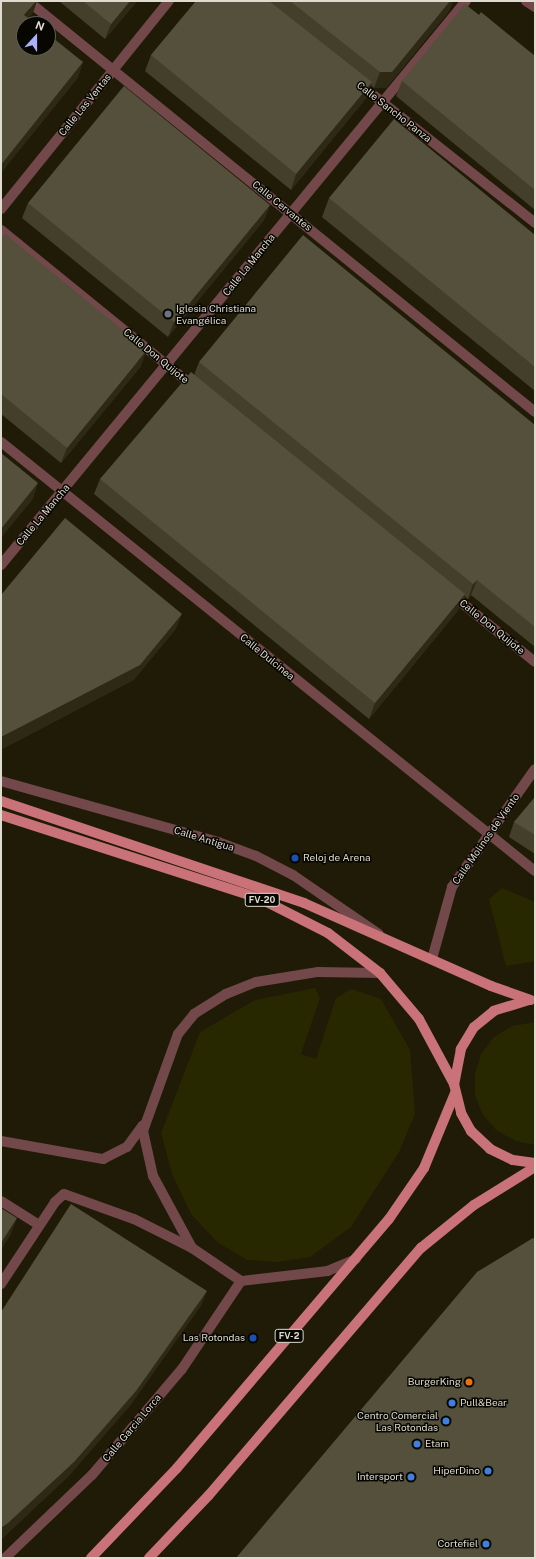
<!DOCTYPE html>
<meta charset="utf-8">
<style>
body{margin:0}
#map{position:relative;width:536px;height:1559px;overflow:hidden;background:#1f1b07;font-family:"Public Sans",sans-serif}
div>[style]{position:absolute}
.green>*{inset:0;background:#272700}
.minor>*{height:10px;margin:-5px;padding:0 5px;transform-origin:5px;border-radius:5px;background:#72484a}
.tertiary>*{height:10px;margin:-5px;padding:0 5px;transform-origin:5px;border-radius:5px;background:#72484a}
.primary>*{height:10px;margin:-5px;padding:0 5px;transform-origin:5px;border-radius:5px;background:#c97278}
.wall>*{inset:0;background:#443f2a}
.shaded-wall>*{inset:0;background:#2e2915}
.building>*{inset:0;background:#54503c}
.dots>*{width:11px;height:11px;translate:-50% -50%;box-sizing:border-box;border:2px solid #070601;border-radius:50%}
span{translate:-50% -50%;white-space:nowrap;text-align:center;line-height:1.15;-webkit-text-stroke:3px #070601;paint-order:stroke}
.shield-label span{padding:1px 3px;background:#070601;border:1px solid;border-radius:3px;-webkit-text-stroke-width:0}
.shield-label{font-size:9px;color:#dedccf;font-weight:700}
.street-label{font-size:10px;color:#dedccf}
.poi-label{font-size:10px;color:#dedccf}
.left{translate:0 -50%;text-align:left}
.right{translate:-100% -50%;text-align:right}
.frame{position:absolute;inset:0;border:2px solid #dedccf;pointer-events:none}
.north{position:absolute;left:16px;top:16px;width:40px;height:40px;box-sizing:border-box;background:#070601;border:1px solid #5d5c53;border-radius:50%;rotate:21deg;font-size:11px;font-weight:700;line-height:16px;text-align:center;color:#dedccf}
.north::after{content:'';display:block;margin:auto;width:14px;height:18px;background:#aab0fb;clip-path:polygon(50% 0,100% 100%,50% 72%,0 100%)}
</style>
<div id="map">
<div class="green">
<i style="clip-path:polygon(502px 888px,535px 902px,535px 961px,506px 966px,489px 899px)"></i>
<i style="clip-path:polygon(315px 988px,320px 998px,301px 1054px,316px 1059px,336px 998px,351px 989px,381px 999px,410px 1050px,415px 1114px,399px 1152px,351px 1227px,310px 1257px,278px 1262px,247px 1260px,217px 1242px,191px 1214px,172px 1174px,161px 1133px,200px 1032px,255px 1000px)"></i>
<i style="clip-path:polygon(535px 1022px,535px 1145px,516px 1141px,497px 1131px,483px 1115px,475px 1096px,475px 1074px,481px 1054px,494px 1037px,512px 1026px)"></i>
</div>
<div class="minor">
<i style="left:28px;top:1px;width:653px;rotate:39.03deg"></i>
<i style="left:358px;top:83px;width:226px;rotate:38.3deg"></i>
<i style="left:1px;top:209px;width:267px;rotate:-51.1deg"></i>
<i style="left:1px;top:230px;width:249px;rotate:39.1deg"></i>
<i style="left:1px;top:442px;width:685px;rotate:38.78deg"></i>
<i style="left:1px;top:565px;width:731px;rotate:-50.5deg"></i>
<i style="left:451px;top:594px;width:108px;rotate:39deg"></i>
<i style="left:1px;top:781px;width:225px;rotate:15.7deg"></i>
<i style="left:218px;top:842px;width:40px;rotate:20.2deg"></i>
<i style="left:256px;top:856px;width:42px;rotate:27.2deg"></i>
<i style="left:293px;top:875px;width:104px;rotate:34.5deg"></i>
<i style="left:432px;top:959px;width:75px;rotate:-74.5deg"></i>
<i style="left:452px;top:887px;width:144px;rotate:-54.9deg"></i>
<i style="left:1px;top:1141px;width:104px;rotate:10deg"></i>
<i style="left:103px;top:1159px;width:27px;rotate:-27deg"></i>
<i style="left:127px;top:1147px;width:27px;rotate:-54deg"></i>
<i style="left:1px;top:1201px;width:45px;rotate:32.3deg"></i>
<i style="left:356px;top:1259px;width:30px;rotate:157deg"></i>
<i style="left:328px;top:1271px;width:88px;rotate:173.4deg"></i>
<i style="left:241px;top:1281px;width:59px;rotate:-146deg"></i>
<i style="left:192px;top:1248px;width:82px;rotate:-118.4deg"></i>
<i style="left:153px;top:1176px;width:46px;rotate:-102.5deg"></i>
<i style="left:143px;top:1131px;width:103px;rotate:-70.2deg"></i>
<i style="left:178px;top:1034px;width:26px;rotate:-51deg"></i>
<i style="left:194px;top:1014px;width:38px;rotate:-32deg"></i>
<i style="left:226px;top:994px;width:32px;rotate:-22deg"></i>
<i style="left:256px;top:982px;width:63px;rotate:-9.2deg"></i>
<i style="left:318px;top:972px;width:62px;rotate:0.9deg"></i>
<i style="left:1px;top:1284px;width:98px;rotate:-56.6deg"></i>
<i style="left:55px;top:1202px;width:12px;rotate:-42deg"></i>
<i style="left:64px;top:1194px;width:74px;rotate:19.7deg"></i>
<i style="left:134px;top:1219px;width:65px;rotate:26.6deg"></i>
<i style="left:5px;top:1558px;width:120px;rotate:-43.7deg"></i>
<i style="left:92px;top:1475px;width:139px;rotate:-49.7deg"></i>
<i style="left:182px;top:1369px;width:106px;rotate:-56.2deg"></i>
</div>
<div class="tertiary">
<i style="left:526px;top:1px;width:11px;rotate:34deg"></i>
</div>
<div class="primary">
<i style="left:1px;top:801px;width:320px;rotate:18.6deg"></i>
<i style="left:304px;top:903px;width:205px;rotate:23.9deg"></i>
<i style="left:491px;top:986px;width:42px;rotate:19.3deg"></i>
<i style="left:1px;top:815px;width:273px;rotate:17.9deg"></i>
<i style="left:261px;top:899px;width:75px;rotate:26.9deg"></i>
<i style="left:328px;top:933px;width:66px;rotate:37.6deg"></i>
<i style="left:380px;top:973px;width:60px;rotate:49.7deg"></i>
<i style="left:419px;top:1019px;width:74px;rotate:61.7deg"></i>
<i style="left:529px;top:1000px;width:37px;rotate:163deg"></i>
<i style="left:494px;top:1011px;width:26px;rotate:141deg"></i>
<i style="left:474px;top:1027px;width:26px;rotate:121deg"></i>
<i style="left:461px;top:1049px;width:36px;rotate:101deg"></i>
<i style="left:454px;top:1084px;width:30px;rotate:76deg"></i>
<i style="left:461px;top:1113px;width:21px;rotate:61deg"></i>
<i style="left:471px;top:1131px;width:26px;rotate:43deg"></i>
<i style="left:490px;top:1149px;width:25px;rotate:26deg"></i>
<i style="left:513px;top:1160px;width:22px;rotate:8deg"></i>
<i style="left:91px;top:1558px;width:124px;rotate:-46.3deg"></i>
<i style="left:177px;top:1468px;width:327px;rotate:-49.6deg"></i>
<i style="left:389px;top:1219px;width:62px;rotate:-55.5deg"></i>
<i style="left:424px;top:1168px;width:81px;rotate:-67.5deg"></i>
<i style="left:149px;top:1558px;width:87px;rotate:-46.4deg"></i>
<i style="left:209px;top:1495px;width:326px;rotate:-49.4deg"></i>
<i style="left:421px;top:1248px;width:68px;rotate:-39.1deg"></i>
<i style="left:474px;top:1205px;width:72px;rotate:-31.9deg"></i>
</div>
<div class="wall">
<i style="clip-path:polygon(59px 1px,137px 1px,105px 39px)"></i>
<i style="clip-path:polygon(196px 1px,453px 1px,449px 11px,386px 88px,374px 88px,371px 85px,366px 98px,291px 190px,145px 71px,151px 55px)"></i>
<i style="clip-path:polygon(479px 15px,535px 56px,535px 210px,396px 96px,402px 81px)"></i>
<i style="clip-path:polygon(329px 198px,535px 235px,535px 391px,322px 217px)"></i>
<i style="clip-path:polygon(28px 203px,270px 205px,264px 220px,168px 337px,22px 218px)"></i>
<i style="clip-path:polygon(1px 239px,141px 366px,61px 463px,1px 414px)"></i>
<i style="clip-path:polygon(199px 362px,535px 425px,535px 647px,471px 595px,468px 599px,464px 596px,459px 609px,369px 719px,94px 494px,100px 479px,194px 375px)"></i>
<i style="clip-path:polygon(535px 797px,535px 854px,509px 837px,514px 822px)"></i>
</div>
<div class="shaded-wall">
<i style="clip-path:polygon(36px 1px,37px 1px,33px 13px,19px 30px,24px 15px)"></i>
<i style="clip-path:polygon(130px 1px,137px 1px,105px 39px,111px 24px)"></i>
<i style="clip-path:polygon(450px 1px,453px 1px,449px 11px,386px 88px,374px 88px,380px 72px)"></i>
<i style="clip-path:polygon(83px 62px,78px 78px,1px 173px,1px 165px)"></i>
<i style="clip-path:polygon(372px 82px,366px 98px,291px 190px,296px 174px)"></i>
<i style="clip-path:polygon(270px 205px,264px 220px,168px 337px,174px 322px)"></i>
<i style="clip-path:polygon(147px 350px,141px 366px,61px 463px,67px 448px)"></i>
<i style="clip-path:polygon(38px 483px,33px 499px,1px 538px,1px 529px)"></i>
<i style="clip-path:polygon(477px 580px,471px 595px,468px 599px,473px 584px)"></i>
<i style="clip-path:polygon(465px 594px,459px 609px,369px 719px,375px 703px)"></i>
<i style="clip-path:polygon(182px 614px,176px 629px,134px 680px,1px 750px,1px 737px)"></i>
<i style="clip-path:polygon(17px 1218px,11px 1234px,1px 1250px,1px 1243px)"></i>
<i style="clip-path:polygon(207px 1291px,201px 1306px,130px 1406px,68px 1477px,1px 1540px,1px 1528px)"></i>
</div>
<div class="building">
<i style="clip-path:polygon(1px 1px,36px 1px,24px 15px,36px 24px,24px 24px,24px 48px,48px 48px,48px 34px,83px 62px,1px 165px)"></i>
<i style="clip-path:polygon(83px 1px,130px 1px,111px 24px)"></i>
<i style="clip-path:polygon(196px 1px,269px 1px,372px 82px,296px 174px,151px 55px)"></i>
<i style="clip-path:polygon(290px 1px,450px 1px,392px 72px,380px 72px)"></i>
<i style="clip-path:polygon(465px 4px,479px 15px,481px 12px,535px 56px,535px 190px,402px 81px)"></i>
<i style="clip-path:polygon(124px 86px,270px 205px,174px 322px,28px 203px)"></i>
<i style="clip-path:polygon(394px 119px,535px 235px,535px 367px,329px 198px)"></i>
<i style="clip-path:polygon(5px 234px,147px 350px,67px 448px,1px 394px,1px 239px)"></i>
<i style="clip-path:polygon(303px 235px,535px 425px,535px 627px,477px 580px,473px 584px,199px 362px)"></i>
<i style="clip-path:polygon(191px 372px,465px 594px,375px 703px,100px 479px)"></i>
<i style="clip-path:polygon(1px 453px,38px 483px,1px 529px)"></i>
<i style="clip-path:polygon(65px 518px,182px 614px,140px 665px,1px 737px,1px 595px)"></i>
<i style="clip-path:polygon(535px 797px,535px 835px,514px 822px)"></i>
<i style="clip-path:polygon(71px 1204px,207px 1291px,136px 1391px,74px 1462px,8px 1523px,1px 1528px,1px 1312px)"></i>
<i style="clip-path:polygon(1px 1208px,17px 1218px,1px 1243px)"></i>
<i style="clip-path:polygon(533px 1238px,535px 1239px,535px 1558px,236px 1558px,477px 1272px)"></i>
</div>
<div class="dots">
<i style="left:168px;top:314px;background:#6b7280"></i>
<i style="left:295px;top:858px;background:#1a4fb4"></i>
<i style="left:253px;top:1338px;background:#1a4fb4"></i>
<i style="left:469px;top:1382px;background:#e8710a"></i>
<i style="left:452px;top:1403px;background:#3f7fe0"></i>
<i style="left:446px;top:1421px;background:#3f7fe0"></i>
<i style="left:417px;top:1444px;background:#3f7fe0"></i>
<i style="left:488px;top:1471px;background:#3f7fe0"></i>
<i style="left:411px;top:1477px;background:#3f7fe0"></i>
<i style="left:486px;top:1544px;background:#3f7fe0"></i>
</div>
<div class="shield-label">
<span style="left:262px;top:900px">FV-20</span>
<span style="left:289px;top:1336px">FV-2</span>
</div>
<div class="street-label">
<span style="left:85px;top:105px;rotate:-51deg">Calle Las Ventas</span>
<span style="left:394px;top:112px;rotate:38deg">Calle Sancho Panza</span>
<span style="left:282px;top:206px;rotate:39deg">Calle Cervantes</span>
<span style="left:249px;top:265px;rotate:-51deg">Calle La Mancha</span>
<span style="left:156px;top:356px;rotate:39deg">Calle Don Quijote</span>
<span style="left:43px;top:515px;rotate:-50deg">Calle La Mancha</span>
<span style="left:492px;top:627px;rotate:39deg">Calle Don Quijote</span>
<span style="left:267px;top:657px;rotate:39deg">Calle Dulcinea</span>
<span style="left:204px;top:839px;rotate:17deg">Calle Antigua</span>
<span style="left:486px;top:839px;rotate:-55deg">Calle Molinos de Viento</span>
<span style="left:132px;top:1428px;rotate:-50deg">Calle Garcia Lorca</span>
</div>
<div class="poi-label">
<span class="left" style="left:176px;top:314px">Iglesia Christiana<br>Evangélica</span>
<span class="left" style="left:303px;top:858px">Reloj de Arena</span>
<span class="right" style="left:245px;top:1338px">Las Rotondas</span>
<span class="right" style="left:461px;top:1382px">BurgerKing</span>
<span class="left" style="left:460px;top:1403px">Pull&amp;Bear</span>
<span class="right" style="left:438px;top:1421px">Centro Comercial<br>Las Rotondas</span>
<span class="left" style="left:425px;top:1444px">Etam</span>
<span class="right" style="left:480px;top:1471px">HiperDino</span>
<span class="right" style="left:403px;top:1477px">Intersport</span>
<span class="right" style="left:478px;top:1544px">Cortefiel</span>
</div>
<div class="frame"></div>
<div class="north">N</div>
</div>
